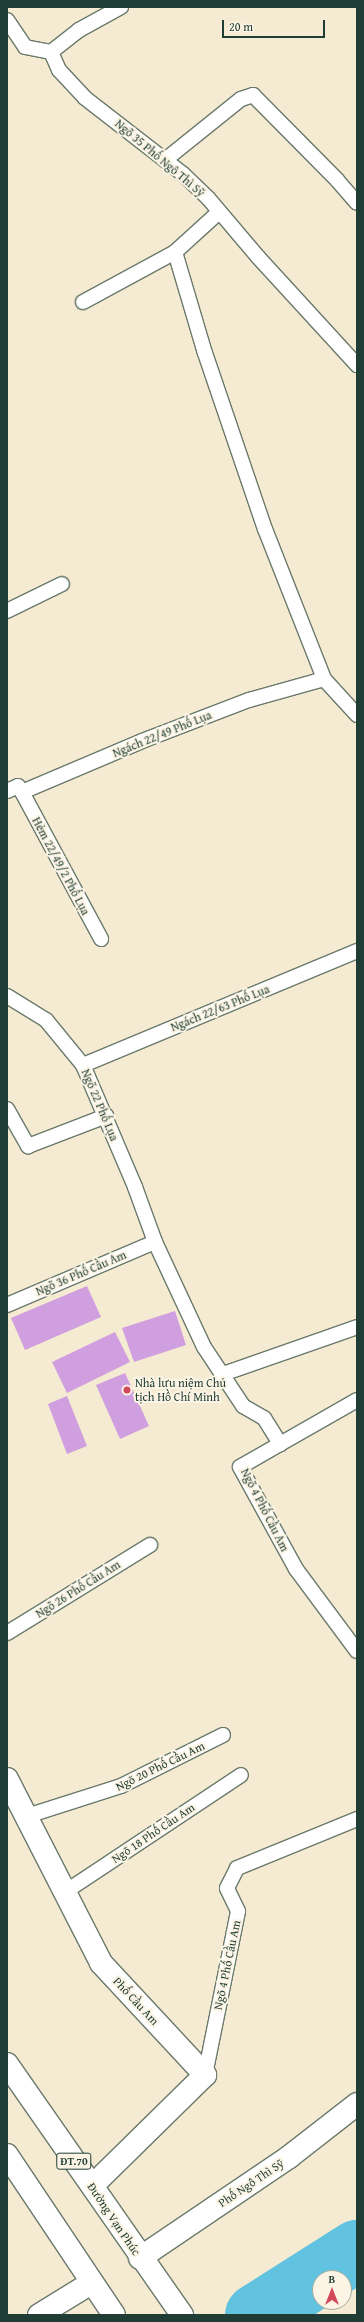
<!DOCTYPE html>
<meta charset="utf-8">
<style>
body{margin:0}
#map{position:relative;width:364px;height:2322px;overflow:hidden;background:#f5ead2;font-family:"Gentium Book Plus",serif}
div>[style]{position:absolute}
.river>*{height:62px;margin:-31px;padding:0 31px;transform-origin:31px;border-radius:31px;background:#61c3e0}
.building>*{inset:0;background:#d09fdf}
.roads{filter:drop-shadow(1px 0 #6a7a6b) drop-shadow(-1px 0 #6a7a6b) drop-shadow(0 1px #6a7a6b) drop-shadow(0 -1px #6a7a6b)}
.service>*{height:14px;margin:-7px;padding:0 7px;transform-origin:7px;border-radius:7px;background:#fff}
.minor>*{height:22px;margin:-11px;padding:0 11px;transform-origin:11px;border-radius:11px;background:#fff}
.tertiary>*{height:22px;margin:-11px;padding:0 11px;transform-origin:11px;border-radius:11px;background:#fff}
.primary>*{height:22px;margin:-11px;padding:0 11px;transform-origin:11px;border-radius:11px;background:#fff}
.dots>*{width:11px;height:11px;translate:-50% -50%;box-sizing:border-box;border:2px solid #fcf5e5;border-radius:50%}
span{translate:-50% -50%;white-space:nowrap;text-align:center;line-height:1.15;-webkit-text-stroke:4px #fcf5e5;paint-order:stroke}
.shield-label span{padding:1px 3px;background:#fcf5e5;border:1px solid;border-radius:3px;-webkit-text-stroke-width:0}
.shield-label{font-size:11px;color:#1f3d34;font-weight:700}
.street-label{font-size:12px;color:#1f3d34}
.poi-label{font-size:12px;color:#1f3d34}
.left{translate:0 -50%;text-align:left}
.frame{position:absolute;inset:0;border:8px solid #1f3d34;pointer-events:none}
.north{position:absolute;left:312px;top:2270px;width:40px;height:40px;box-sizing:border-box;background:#fcf5e5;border:1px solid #a4ab9e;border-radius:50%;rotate:0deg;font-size:11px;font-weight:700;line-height:16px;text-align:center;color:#1f3d34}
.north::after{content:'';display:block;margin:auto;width:14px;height:18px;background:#d1495b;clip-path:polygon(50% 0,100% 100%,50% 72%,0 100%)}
.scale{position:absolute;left:222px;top:20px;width:103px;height:18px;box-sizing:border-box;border:2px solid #1f3d34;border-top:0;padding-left:5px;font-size:12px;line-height:14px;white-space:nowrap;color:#1f3d34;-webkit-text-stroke:3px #fcf5e5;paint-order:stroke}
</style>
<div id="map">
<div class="river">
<i style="left:256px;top:2315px;width:120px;rotate:-32.4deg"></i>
</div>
<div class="building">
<i style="clip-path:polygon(87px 1286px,101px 1317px,25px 1350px,11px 1318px)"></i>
<i style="clip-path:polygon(175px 1311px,186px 1345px,134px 1362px,122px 1328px)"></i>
<i style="clip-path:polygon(115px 1332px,130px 1362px,67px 1393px,52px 1362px)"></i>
<i style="clip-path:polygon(125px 1373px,149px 1426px,120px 1439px,96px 1385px)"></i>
<i style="clip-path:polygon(67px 1396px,87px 1446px,67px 1454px,48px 1404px)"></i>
</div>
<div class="roads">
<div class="service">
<i style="left:7px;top:20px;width:32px;rotate:56deg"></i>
<i style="left:25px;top:47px;width:26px;rotate:11deg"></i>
<i style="left:51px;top:52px;width:20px;rotate:66deg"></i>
<i style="left:59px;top:70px;width:38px;rotate:47deg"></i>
<i style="left:85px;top:98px;width:124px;rotate:37.8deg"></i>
<i style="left:183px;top:174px;width:35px;rotate:44deg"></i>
<i style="left:208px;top:198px;width:77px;rotate:49.7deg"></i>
<i style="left:258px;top:257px;width:147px;rotate:47.5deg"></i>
<i style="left:51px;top:52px;width:36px;rotate:-38deg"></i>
<i style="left:79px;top:30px;width:48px;rotate:-28.7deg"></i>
<i style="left:165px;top:160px;width:97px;rotate:-38.8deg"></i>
<i style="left:241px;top:99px;width:13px;rotate:-18deg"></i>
<i style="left:253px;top:95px;width:120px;rotate:45.3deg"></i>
<i style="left:337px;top:180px;width:30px;rotate:49deg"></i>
<i style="left:219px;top:212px;width:59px;rotate:137.7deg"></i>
<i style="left:175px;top:252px;width:105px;rotate:73.5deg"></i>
<i style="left:205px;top:353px;width:186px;rotate:71.2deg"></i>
<i style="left:265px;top:529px;width:161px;rotate:68.5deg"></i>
<i style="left:324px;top:679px;width:49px;rotate:47.5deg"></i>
<i style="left:83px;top:302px;width:105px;rotate:-28.5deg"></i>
<i style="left:7px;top:611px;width:61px;rotate:-26.1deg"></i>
<i style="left:7px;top:791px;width:12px;rotate:-24deg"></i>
<i style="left:18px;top:786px;width:7px;rotate:56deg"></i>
<i style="left:22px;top:792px;width:130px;rotate:-23deg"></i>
<i style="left:142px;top:741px;width:115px;rotate:-21deg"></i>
<i style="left:249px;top:700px;width:78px;rotate:-15.6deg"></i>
<i style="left:22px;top:792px;width:167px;rotate:61.7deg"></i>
<i style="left:7px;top:996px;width:46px;rotate:31.6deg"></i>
<i style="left:46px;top:1020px;width:58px;rotate:50.6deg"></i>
<i style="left:83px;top:1065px;width:133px;rotate:66.9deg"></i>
<i style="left:135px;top:1187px;width:59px;rotate:70deg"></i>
<i style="left:155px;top:1242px;width:116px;rotate:65deg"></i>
<i style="left:204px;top:1347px;width:71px;rotate:56.5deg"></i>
<i style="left:243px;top:1406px;width:24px;rotate:30deg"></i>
<i style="left:264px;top:1418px;width:31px;rotate:58deg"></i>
<i style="left:280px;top:1444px;width:46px;rotate:150.1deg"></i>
<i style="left:240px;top:1467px;width:116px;rotate:61.2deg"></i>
<i style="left:296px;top:1569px;width:102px;rotate:53.4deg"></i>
<i style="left:83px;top:1065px;width:297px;rotate:-22.6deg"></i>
<i style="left:7px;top:1109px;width:43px;rotate:60.4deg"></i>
<i style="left:28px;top:1146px;width:84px;rotate:-21deg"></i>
<i style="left:7px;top:1305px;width:161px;rotate:-23.1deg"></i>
<i style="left:223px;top:1374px;width:142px;rotate:-19.3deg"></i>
<i style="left:280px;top:1444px;width:89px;rotate:-29.7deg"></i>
<i style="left:7px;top:1633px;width:168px;rotate:-31.6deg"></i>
<i style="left:27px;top:1816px;width:99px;rotate:-17.7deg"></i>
<i style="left:121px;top:1786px;width:114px;rotate:-26.6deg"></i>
<i style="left:65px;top:1892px;width:211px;rotate:-33.6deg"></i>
<i style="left:205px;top:2075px;width:167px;rotate:-78.6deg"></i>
<i style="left:238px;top:1911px;width:25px;rotate:-116deg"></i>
<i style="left:227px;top:1888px;width:22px;rotate:-63deg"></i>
<i style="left:237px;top:1868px;width:130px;rotate:-22.2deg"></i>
</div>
<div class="minor">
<i style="left:7px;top:1779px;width:207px;rotate:62.9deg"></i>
<i style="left:101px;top:1963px;width:153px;rotate:47.1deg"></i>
<i style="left:205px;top:2075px;width:158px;rotate:135.5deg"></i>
<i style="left:140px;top:2258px;width:180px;rotate:-34.1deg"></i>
<i style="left:289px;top:2157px;width:86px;rotate:-37.9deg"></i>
</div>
<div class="tertiary">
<i style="left:39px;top:2315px;width:61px;rotate:-31.6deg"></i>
</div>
<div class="primary">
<i style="left:7px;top:2064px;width:306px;rotate:55.1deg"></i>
<i style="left:7px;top:2155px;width:192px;rotate:56.2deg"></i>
</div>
</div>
<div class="dots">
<i style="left:127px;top:1390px;background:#d1495b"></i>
</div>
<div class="shield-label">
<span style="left:74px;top:2161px">ĐT.70</span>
</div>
<div class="street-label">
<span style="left:160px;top:158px;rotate:40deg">Ngõ 35 Phố Ngô Thì Sỹ</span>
<span style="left:162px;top:734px;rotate:-22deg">Ngách 22/49 Phố Lụa</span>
<span style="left:61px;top:866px;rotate:62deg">Hẻm 22/49/2 Phố Lụa</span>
<span style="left:220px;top:1008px;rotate:-22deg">Ngách 22/63 Phố Lụa</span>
<span style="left:100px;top:1105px;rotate:67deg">Ngõ 22 Phố Lụa</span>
<span style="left:81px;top:1273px;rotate:-23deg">Ngõ 36 Phố Cầu Am</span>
<span style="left:265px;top:1510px;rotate:63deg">Ngõ 4 Phố Cầu Am</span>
<span style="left:78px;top:1589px;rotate:-32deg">Ngõ 26 Phố Cầu Am</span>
<span style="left:160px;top:1766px;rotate:-26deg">Ngõ 20 Phố Cầu Am</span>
<span style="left:153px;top:1833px;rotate:-34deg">Ngõ 18 Phố Cầu Am</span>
<span style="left:227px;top:1965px;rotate:-78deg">Ngõ 4 Phố Cầu Am</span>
<span style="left:136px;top:2001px;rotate:47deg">Phố Cầu Am</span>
<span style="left:251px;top:2183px;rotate:-34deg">Phố Ngô Thì Sỹ</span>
<span style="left:114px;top:2219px;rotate:56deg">Đường Vạn Phúc</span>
</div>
<div class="poi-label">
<span class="left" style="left:135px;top:1390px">Nhà lưu niệm Chủ<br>tịch Hồ Chí Minh</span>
</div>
<div class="frame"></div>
<div class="north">B</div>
<div class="scale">20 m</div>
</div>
